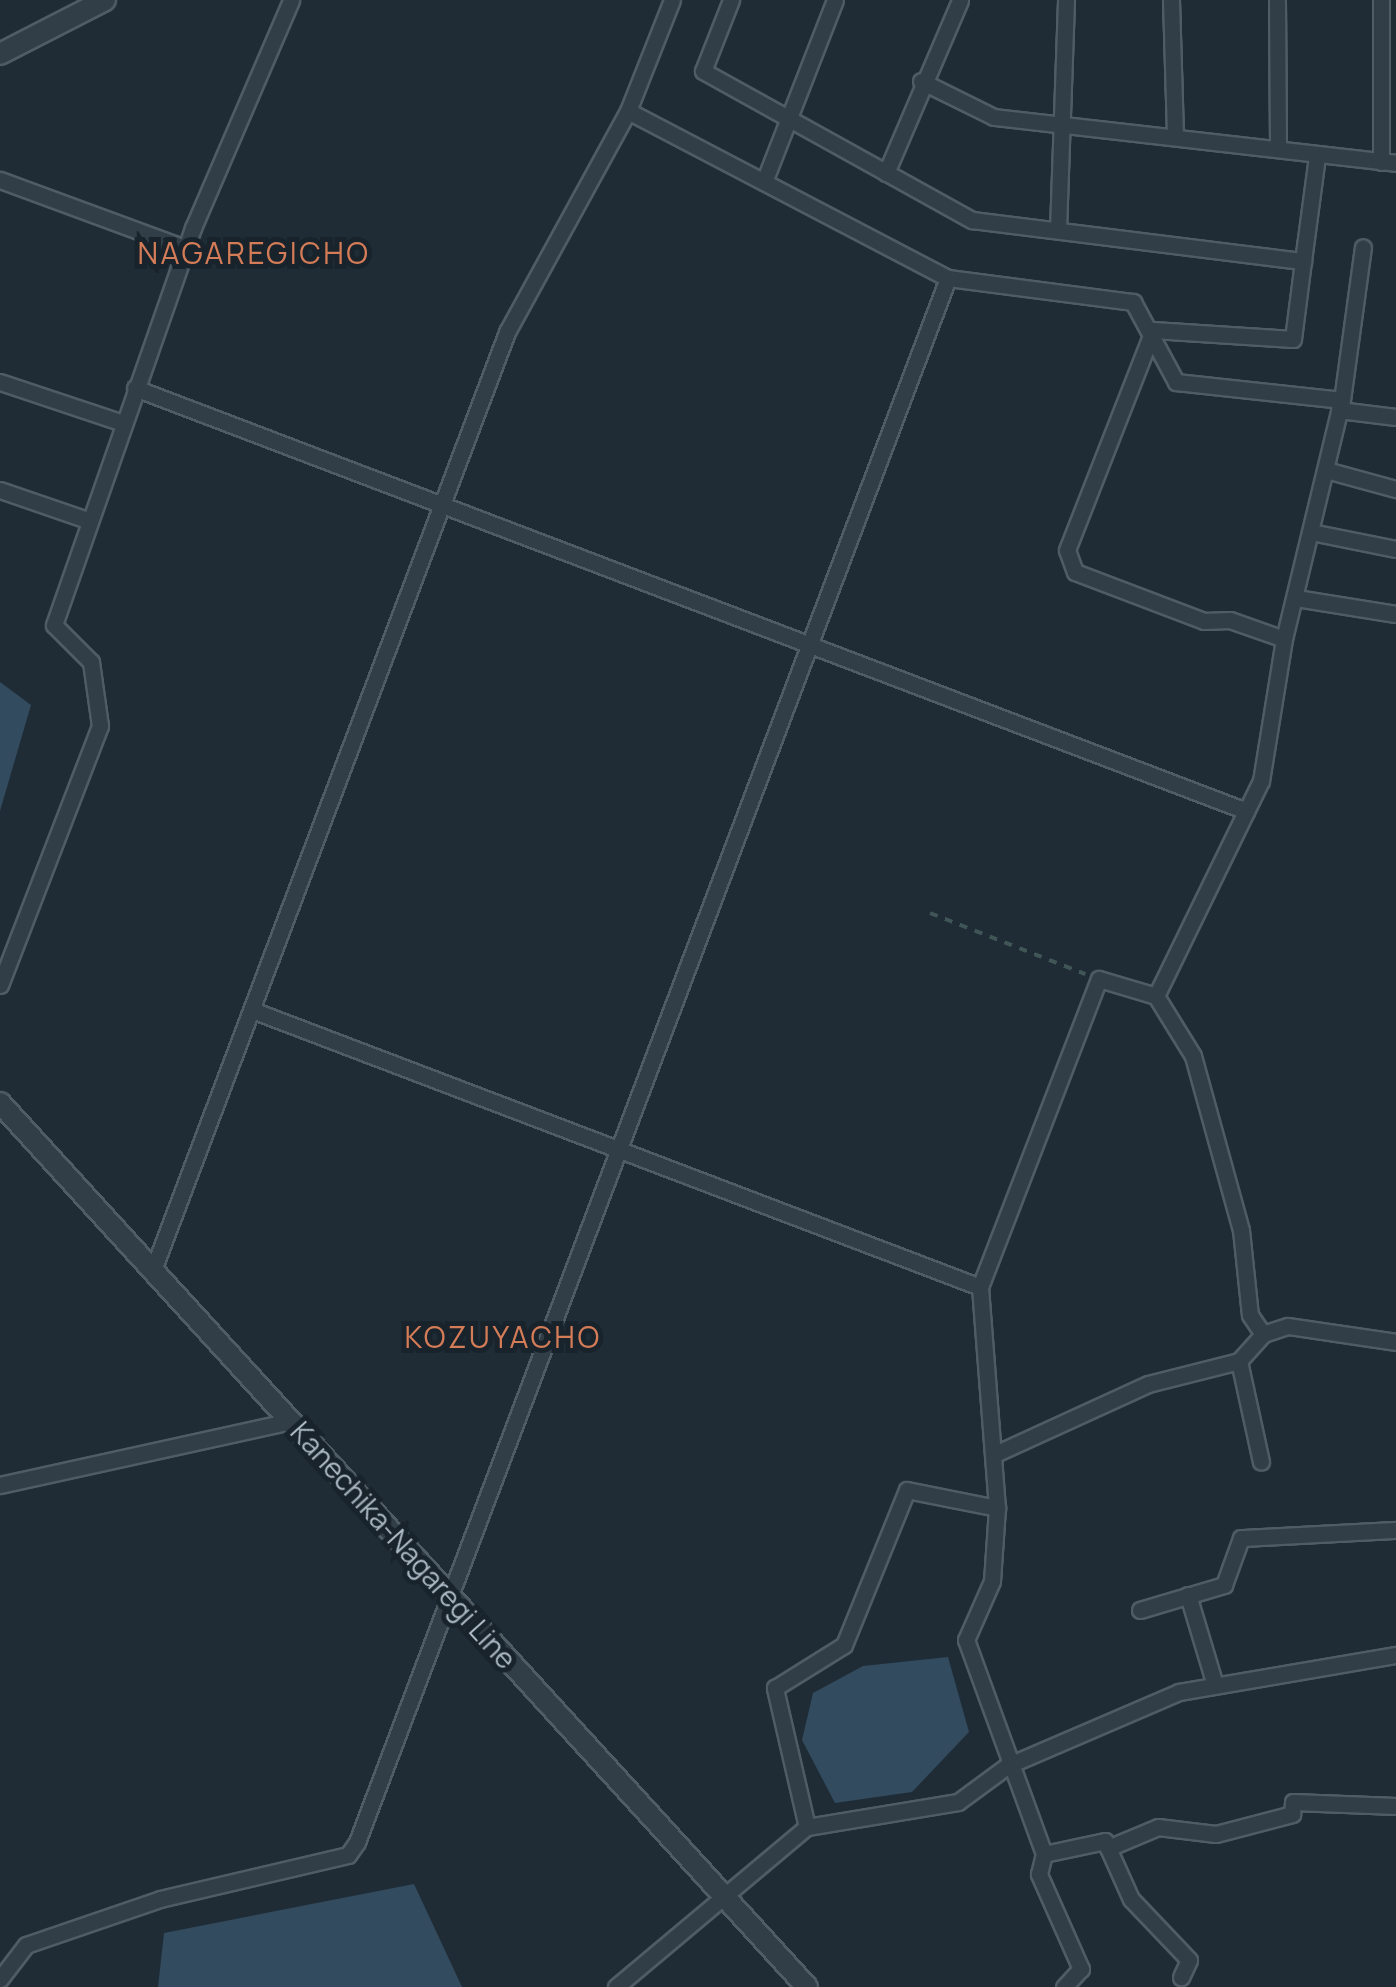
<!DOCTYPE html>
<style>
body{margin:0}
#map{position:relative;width:1396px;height:1987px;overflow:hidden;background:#1f2c36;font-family:Manrope,sans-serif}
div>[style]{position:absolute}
.water>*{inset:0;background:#324b5e}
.path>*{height:4px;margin-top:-2px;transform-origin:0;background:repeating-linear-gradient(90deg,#405656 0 8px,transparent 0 16px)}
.roads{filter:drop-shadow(2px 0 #505c65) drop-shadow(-2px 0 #505c65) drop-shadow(0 2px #505c65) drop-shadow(0 -2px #505c65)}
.minor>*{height:15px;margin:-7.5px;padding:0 7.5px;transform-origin:7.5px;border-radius:7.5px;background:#323e47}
.tertiary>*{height:20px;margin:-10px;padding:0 10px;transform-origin:10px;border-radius:10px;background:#323e47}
span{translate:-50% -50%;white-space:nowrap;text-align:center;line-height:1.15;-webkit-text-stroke:10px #18232b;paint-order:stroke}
.street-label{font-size:28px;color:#acb9c4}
.neighbourhood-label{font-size:30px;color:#d47c57;letter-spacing:2.5px}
</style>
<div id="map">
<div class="water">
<i style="clip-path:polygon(0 682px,31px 705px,0 811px)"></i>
<i style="clip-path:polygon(948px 1657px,969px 1732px,912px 1792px,835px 1803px,802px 1740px,813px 1693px,863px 1666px)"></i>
<i style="clip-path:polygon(414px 1884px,462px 1987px,158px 1987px,164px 1933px)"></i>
</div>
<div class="path">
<i style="left:930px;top:913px;width:167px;rotate:21.5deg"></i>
</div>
<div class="roads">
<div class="minor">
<i style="left:731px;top:0;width:76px;rotate:111.5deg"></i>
<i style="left:703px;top:71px;width:308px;rotate:29deg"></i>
<i style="left:972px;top:220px;width:334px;rotate:7.1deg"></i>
<i style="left:1303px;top:261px;width:106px;rotate:-82.4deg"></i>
<i style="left:1171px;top:0;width:137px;rotate:88.3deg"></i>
<i style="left:1277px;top:0;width:149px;rotate:89.6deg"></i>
<i style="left:1381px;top:0;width:162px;rotate:90deg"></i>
<i style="left:921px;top:81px;width:81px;rotate:26.3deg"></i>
<i style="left:994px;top:117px;width:405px;rotate:6.5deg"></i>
<i style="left:628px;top:111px;width:361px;rotate:27.6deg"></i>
<i style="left:948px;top:278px;width:187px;rotate:7.4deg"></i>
<i style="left:1133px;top:302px;width:91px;rotate:61.7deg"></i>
<i style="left:1176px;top:382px;width:167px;rotate:6.2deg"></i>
<i style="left:886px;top:173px;width:188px;rotate:-66.8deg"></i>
<i style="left:0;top:180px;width:197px;rotate:20.2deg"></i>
<i style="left:764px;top:182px;width:195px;rotate:-68.7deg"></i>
<i style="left:1058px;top:230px;width:230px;rotate:-88deg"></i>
<i style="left:0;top:382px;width:130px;rotate:18.4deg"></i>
<i style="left:135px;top:388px;width:1189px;rotate:20.84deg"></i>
<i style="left:1339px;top:410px;width:57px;rotate:7deg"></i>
<i style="left:1326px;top:470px;width:73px;rotate:15.2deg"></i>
<i style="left:0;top:490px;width:95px;rotate:19deg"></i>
<i style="left:1311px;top:532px;width:87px;rotate:11.3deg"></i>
<i style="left:1296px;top:598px;width:101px;rotate:9.1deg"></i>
<i style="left:1284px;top:639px;width:57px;rotate:-160.6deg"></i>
<i style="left:1230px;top:620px;width:26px;rotate:178deg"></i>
<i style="left:1204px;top:621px;width:138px;rotate:-159.2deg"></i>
<i style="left:1075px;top:572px;width:23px;rotate:-110deg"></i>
<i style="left:1067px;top:550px;width:236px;rotate:-68.6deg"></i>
<i style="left:1153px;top:330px;width:140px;rotate:3.7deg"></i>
<i style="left:1293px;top:339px;width:79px;rotate:-82.7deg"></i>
<i style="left:0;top:985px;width:278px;rotate:-68.9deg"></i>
<i style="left:100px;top:726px;width:65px;rotate:-98deg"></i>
<i style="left:91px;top:662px;width:52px;rotate:-135deg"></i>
<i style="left:54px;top:625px;width:421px;rotate:-70.7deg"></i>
<i style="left:193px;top:228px;width:248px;rotate:-66.7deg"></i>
<i style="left:1156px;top:996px;width:70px;rotate:58.3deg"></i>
<i style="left:1193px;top:1056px;width:180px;rotate:74.6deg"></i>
<i style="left:1241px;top:1230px;width:85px;rotate:84deg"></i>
<i style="left:1250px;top:1315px;width:23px;rotate:56deg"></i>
<i style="left:252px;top:1010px;width:779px;rotate:20.83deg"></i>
<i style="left:153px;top:1270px;width:1003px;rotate:-69.32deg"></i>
<i style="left:507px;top:332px;width:252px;rotate:-61.3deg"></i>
<i style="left:628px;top:111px;width:119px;rotate:-68.4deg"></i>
<i style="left:1239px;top:1361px;width:103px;rotate:77.7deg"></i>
<i style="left:995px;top:1454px;width:168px;rotate:-24.6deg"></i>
<i style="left:1148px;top:1384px;width:94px;rotate:-14.2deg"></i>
<i style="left:1239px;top:1361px;width:36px;rotate:-48deg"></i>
<i style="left:1263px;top:1334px;width:26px;rotate:-18deg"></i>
<i style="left:1288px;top:1326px;width:109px;rotate:8.4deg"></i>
<i style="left:0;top:1485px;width:298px;rotate:-12.4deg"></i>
<i style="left:1188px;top:1595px;width:94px;rotate:73.3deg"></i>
<i style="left:1140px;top:1610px;width:88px;rotate:-16.6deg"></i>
<i style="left:1224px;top:1585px;width:50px;rotate:-70.1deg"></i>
<i style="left:1241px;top:1538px;width:155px;rotate:-3deg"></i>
<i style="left:807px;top:1827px;width:143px;rotate:-103deg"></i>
<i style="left:775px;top:1688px;width:81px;rotate:-31.9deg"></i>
<i style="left:844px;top:1645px;width:167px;rotate:-67.9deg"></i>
<i style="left:907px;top:1490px;width:92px;rotate:11.3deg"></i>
<i style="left:1108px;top:1848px;width:54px;rotate:-22.8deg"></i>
<i style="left:1158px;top:1827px;width:58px;rotate:6.9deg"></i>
<i style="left:1216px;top:1834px;width:79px;rotate:-14.7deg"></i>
<i style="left:1292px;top:1814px;width:12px;rotate:-85deg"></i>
<i style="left:1293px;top:1802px;width:103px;rotate:2.2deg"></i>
<i style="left:1044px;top:1854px;width:62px;rotate:-12deg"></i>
<i style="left:1105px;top:1841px;width:64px;rotate:65.9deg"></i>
<i style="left:1131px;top:1899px;width:84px;rotate:46.4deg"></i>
<i style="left:1189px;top:1960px;width:19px;rotate:115deg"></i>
<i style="left:0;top:1979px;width:43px;rotate:-52.6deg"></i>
<i style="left:26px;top:1945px;width:142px;rotate:-18.9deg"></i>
<i style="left:160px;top:1899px;width:193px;rotate:-13.2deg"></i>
<i style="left:348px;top:1855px;width:16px;rotate:-55deg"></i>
<i style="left:357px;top:1842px;width:1672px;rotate:-69.3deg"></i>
<i style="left:616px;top:1987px;width:249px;rotate:-40deg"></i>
<i style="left:807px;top:1827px;width:153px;rotate:-9.4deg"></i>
<i style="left:958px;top:1802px;width:61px;rotate:-36.3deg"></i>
<i style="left:1007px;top:1766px;width:187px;rotate:-23.3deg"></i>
<i style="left:1179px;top:1692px;width:220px;rotate:-9.7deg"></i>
<i style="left:1064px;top:1987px;width:25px;rotate:-47deg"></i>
<i style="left:1081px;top:1969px;width:104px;rotate:-113.9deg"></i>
<i style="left:1039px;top:1874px;width:21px;rotate:-76deg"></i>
<i style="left:1044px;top:1854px;width:228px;rotate:-110deg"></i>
<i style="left:966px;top:1640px;width:64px;rotate:-66.2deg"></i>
<i style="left:992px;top:1581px;width:73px;rotate:-86.1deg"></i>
<i style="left:997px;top:1508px;width:222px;rotate:-94.4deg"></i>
<i style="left:980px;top:1287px;width:330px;rotate:-68.9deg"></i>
<i style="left:1099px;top:979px;width:59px;rotate:16.6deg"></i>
<i style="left:1156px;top:996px;width:239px;rotate:-64deg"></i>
<i style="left:1261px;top:781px;width:144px;rotate:-80.8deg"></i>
<i style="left:1284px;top:639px;width:246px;rotate:-76.4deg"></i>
<i style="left:1342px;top:400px;width:154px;rotate:-82.2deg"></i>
</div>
<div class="tertiary">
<i style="left:0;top:54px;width:118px;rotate:-27.2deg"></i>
<i style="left:0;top:1103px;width:1197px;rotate:47.61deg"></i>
</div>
</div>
<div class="street-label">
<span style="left:404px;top:1545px;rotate:48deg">Kanechika-Nagaregi Line</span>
</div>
<div class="neighbourhood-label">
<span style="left:254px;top:253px">NAGAREGICHO</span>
<span style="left:503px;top:1337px">KOZUYACHO</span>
</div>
</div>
